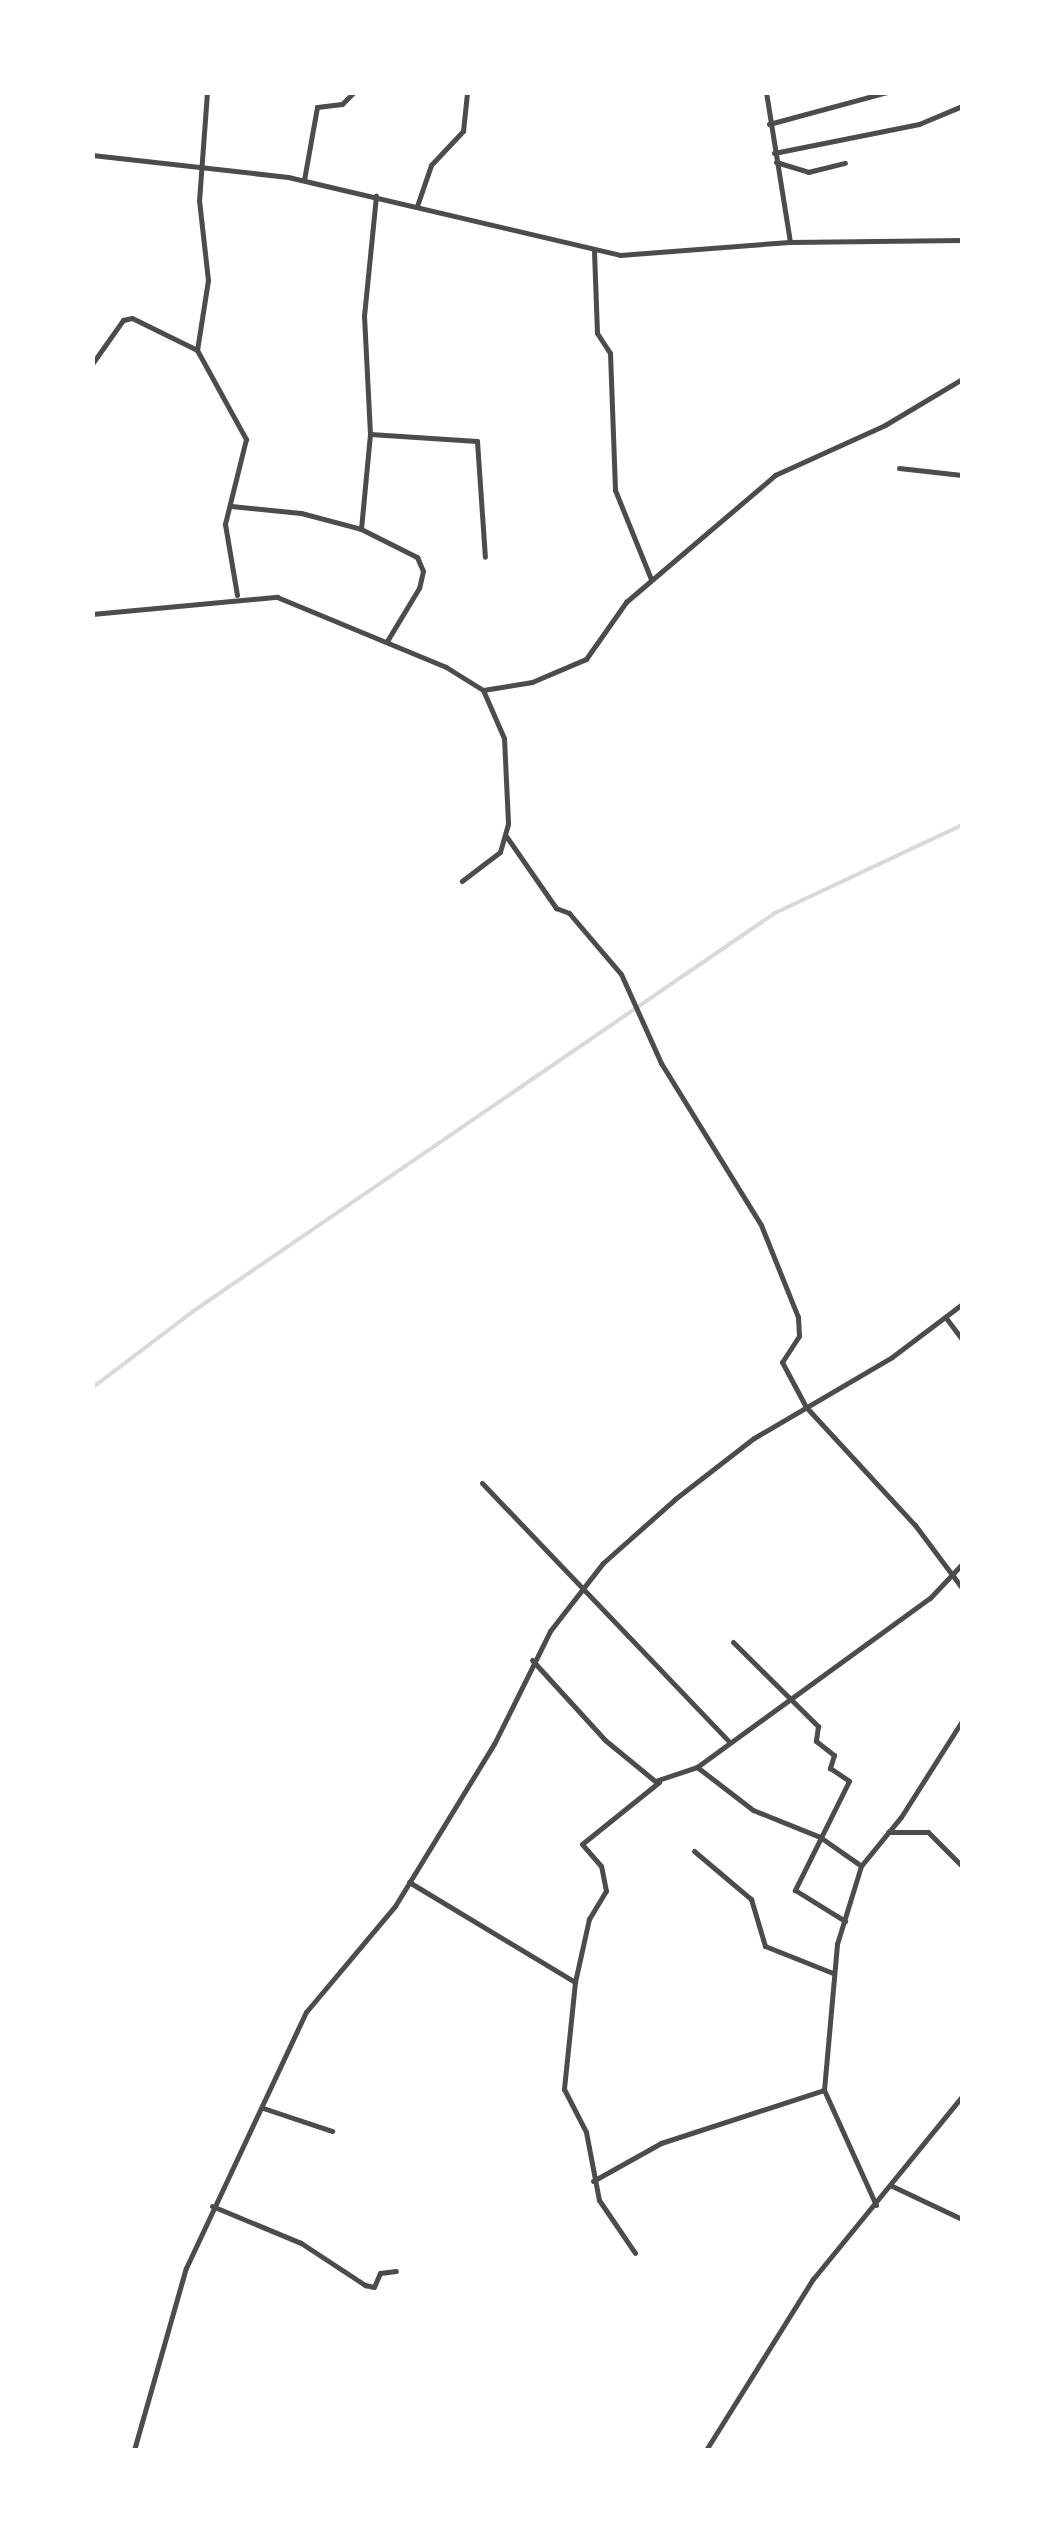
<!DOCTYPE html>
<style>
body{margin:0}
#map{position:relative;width:1055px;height:2543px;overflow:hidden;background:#fff;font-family:Karla,sans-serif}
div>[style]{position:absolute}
.stream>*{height:4px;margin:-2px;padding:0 2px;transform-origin:2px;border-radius:2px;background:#d9d9d9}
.minor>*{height:5px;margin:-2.5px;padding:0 2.5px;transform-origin:2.5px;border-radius:2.5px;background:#4c4c4c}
span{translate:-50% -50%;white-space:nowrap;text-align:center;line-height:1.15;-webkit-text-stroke:10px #fff;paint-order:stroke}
.frame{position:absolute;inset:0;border:95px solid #fff;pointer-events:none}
</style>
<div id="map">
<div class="stream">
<i style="left:92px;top:1388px;width:126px;rotate:-37.2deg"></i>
<i style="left:192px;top:1312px;width:706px;rotate:-34.39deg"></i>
<i style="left:775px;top:913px;width:207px;rotate:-25.2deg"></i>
</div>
<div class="minor">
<i style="left:207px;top:92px;width:108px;rotate:94.2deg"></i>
<i style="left:199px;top:200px;width:81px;rotate:83.6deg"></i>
<i style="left:208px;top:280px;width:71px;rotate:98.9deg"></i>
<i style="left:197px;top:350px;width:102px;rotate:61.2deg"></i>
<i style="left:246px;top:439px;width:88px;rotate:103.9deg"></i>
<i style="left:225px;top:524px;width:72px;rotate:80.4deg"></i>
<i style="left:766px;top:92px;width:152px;rotate:80.9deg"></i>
<i style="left:769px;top:124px;width:123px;rotate:-15.1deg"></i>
<i style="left:774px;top:153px;width:148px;rotate:-11.3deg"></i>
<i style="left:919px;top:124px;width:47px;rotate:-22.7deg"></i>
<i style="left:92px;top:155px;width:197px;rotate:6.4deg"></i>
<i style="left:288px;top:177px;width:341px;rotate:13.2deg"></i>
<i style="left:620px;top:255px;width:170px;rotate:-4.4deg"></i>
<i style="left:790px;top:242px;width:172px;rotate:-0.7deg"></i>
<i style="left:776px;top:162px;width:34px;rotate:17deg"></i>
<i style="left:808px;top:172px;width:38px;rotate:-14deg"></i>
<i style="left:304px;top:180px;width:74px;rotate:-79.9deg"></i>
<i style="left:317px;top:107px;width:25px;rotate:-7deg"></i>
<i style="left:342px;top:104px;width:17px;rotate:-45deg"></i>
<i style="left:417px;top:206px;width:43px;rotate:-71.1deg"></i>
<i style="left:431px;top:165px;width:47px;rotate:-46.7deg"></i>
<i style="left:463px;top:131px;width:39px;rotate:-84deg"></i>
<i style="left:594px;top:251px;width:82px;rotate:87.9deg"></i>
<i style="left:597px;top:333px;width:24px;rotate:57deg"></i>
<i style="left:610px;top:353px;width:137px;rotate:87.9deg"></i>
<i style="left:615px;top:490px;width:96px;rotate:68deg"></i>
<i style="left:92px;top:364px;width:54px;rotate:-54.8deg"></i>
<i style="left:123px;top:320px;width:9px;rotate:-13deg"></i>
<i style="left:132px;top:318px;width:72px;rotate:26.2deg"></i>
<i style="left:370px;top:434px;width:107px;rotate:3.7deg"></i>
<i style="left:477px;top:441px;width:116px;rotate:86.1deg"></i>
<i style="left:899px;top:468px;width:63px;rotate:6.3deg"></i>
<i style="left:231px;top:506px;width:70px;rotate:5.7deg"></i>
<i style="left:301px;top:513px;width:62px;rotate:14.9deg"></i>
<i style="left:361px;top:529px;width:63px;rotate:26.6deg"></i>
<i style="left:417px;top:557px;width:15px;rotate:67deg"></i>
<i style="left:423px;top:571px;width:17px;rotate:103deg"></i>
<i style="left:419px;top:588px;width:62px;rotate:121.1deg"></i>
<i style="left:361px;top:529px;width:95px;rotate:-84.6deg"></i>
<i style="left:370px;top:434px;width:118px;rotate:-92.9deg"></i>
<i style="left:364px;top:316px;width:121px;rotate:-84.3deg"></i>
<i style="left:92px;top:614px;width:186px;rotate:-5.3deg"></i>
<i style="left:277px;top:597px;width:183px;rotate:22.5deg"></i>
<i style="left:446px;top:667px;width:44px;rotate:31.9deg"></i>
<i style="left:483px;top:690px;width:52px;rotate:66.4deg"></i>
<i style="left:504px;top:738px;width:86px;rotate:87.3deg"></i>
<i style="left:508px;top:824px;width:29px;rotate:106deg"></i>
<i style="left:500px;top:852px;width:48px;rotate:142.7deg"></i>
<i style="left:483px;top:690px;width:50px;rotate:-9.3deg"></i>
<i style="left:532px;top:682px;width:59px;rotate:-23.1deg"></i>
<i style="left:586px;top:659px;width:70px;rotate:-54.9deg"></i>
<i style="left:626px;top:602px;width:196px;rotate:-40.4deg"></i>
<i style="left:775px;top:475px;width:121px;rotate:-24.4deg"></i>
<i style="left:885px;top:425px;width:90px;rotate:-30.9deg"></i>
<i style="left:506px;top:836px;width:88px;rotate:55.2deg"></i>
<i style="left:556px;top:908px;width:14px;rotate:21deg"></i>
<i style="left:569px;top:913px;width:80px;rotate:49.6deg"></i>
<i style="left:621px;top:974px;width:98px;rotate:65.8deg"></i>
<i style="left:661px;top:1063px;width:190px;rotate:58.3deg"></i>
<i style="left:761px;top:1225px;width:99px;rotate:68.1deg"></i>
<i style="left:798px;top:1317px;width:19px;rotate:87deg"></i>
<i style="left:799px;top:1336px;width:31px;rotate:123deg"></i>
<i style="left:782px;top:1362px;width:51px;rotate:61.9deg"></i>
<i style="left:806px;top:1407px;width:161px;rotate:47.3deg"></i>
<i style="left:915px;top:1525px;width:79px;rotate:53.3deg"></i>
<i style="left:946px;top:1318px;width:26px;rotate:53deg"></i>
<i style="left:482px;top:1483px;width:356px;rotate:46.3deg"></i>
<i style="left:733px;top:1642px;width:120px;rotate:44.7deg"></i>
<i style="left:818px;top:1726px;width:15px;rotate:98deg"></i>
<i style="left:816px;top:1741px;width:23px;rotate:38deg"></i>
<i style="left:834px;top:1755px;width:14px;rotate:107deg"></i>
<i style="left:830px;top:1768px;width:23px;rotate:34deg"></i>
<i style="left:849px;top:1781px;width:122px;rotate:116.4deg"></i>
<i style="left:795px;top:1890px;width:59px;rotate:31.8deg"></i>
<i style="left:532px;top:1660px;width:108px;rotate:47.6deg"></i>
<i style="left:605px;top:1740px;width:65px;rotate:39.4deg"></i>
<i style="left:655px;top:1781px;width:44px;rotate:-18.4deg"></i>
<i style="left:697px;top:1767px;width:71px;rotate:37.5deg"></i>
<i style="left:753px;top:1810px;width:72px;rotate:21.9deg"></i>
<i style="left:820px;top:1837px;width:49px;rotate:35deg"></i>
<i style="left:697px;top:1767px;width:288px;rotate:-36deg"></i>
<i style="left:930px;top:1598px;width:47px;rotate:-46.7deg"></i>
<i style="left:888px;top:1832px;width:40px"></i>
<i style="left:928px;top:1832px;width:48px;rotate:45deg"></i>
<i style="left:694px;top:1851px;width:75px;rotate:40.1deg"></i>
<i style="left:751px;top:1899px;width:49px;rotate:73.4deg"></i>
<i style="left:765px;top:1946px;width:73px;rotate:21.7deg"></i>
<i style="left:409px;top:1882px;width:194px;rotate:31.1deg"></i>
<i style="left:575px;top:1982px;width:108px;rotate:95.9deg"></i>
<i style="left:564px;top:2089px;width:48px;rotate:62.9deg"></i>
<i style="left:586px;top:2132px;width:69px;rotate:79.2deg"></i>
<i style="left:599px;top:2200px;width:64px;rotate:55.8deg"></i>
<i style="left:575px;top:1982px;width:65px;rotate:-77.5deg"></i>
<i style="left:589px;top:1919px;width:33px;rotate:-59deg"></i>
<i style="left:606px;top:1891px;width:25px;rotate:-101deg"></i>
<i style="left:601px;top:1866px;width:29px;rotate:-131deg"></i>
<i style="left:582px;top:1844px;width:99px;rotate:-38.8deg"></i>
<i style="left:263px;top:2108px;width:73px;rotate:18.4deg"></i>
<i style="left:593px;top:2181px;width:78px;rotate:-29.2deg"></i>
<i style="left:661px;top:2143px;width:171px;rotate:-18deg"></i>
<i style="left:890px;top:2185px;width:80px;rotate:25.3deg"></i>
<i style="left:876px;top:2205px;width:126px;rotate:-114.3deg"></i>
<i style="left:824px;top:2090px;width:147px;rotate:-84.9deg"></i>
<i style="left:837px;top:1944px;width:82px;rotate:-72.9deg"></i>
<i style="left:861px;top:1866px;width:63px;rotate:-50.8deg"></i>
<i style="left:901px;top:1817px;width:114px;rotate:-57.6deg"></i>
<i style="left:212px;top:2206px;width:96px;rotate:22.6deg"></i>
<i style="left:301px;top:2243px;width:77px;rotate:33.3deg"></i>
<i style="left:365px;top:2285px;width:9px;rotate:13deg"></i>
<i style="left:374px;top:2287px;width:15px;rotate:-67deg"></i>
<i style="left:380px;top:2273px;width:16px;rotate:-7deg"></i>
<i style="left:134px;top:2450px;width:189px;rotate:-74.1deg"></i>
<i style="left:186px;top:2268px;width:283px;rotate:-64.9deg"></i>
<i style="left:306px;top:2012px;width:138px;rotate:-50deg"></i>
<i style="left:395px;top:1906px;width:190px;rotate:-58.6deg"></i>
<i style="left:494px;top:1744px;width:126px;rotate:-63.6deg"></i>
<i style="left:550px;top:1631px;width:86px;rotate:-52.1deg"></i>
<i style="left:603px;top:1563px;width:96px;rotate:-41.6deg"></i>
<i style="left:675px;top:1499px;width:100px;rotate:-37.7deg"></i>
<i style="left:754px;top:1438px;width:160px;rotate:-30.4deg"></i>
<i style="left:892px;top:1357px;width:88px;rotate:-37.1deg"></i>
<i style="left:706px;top:2450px;width:202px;rotate:-58deg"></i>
<i style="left:813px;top:2279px;width:236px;rotate:-50.8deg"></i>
</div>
<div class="frame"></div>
</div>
